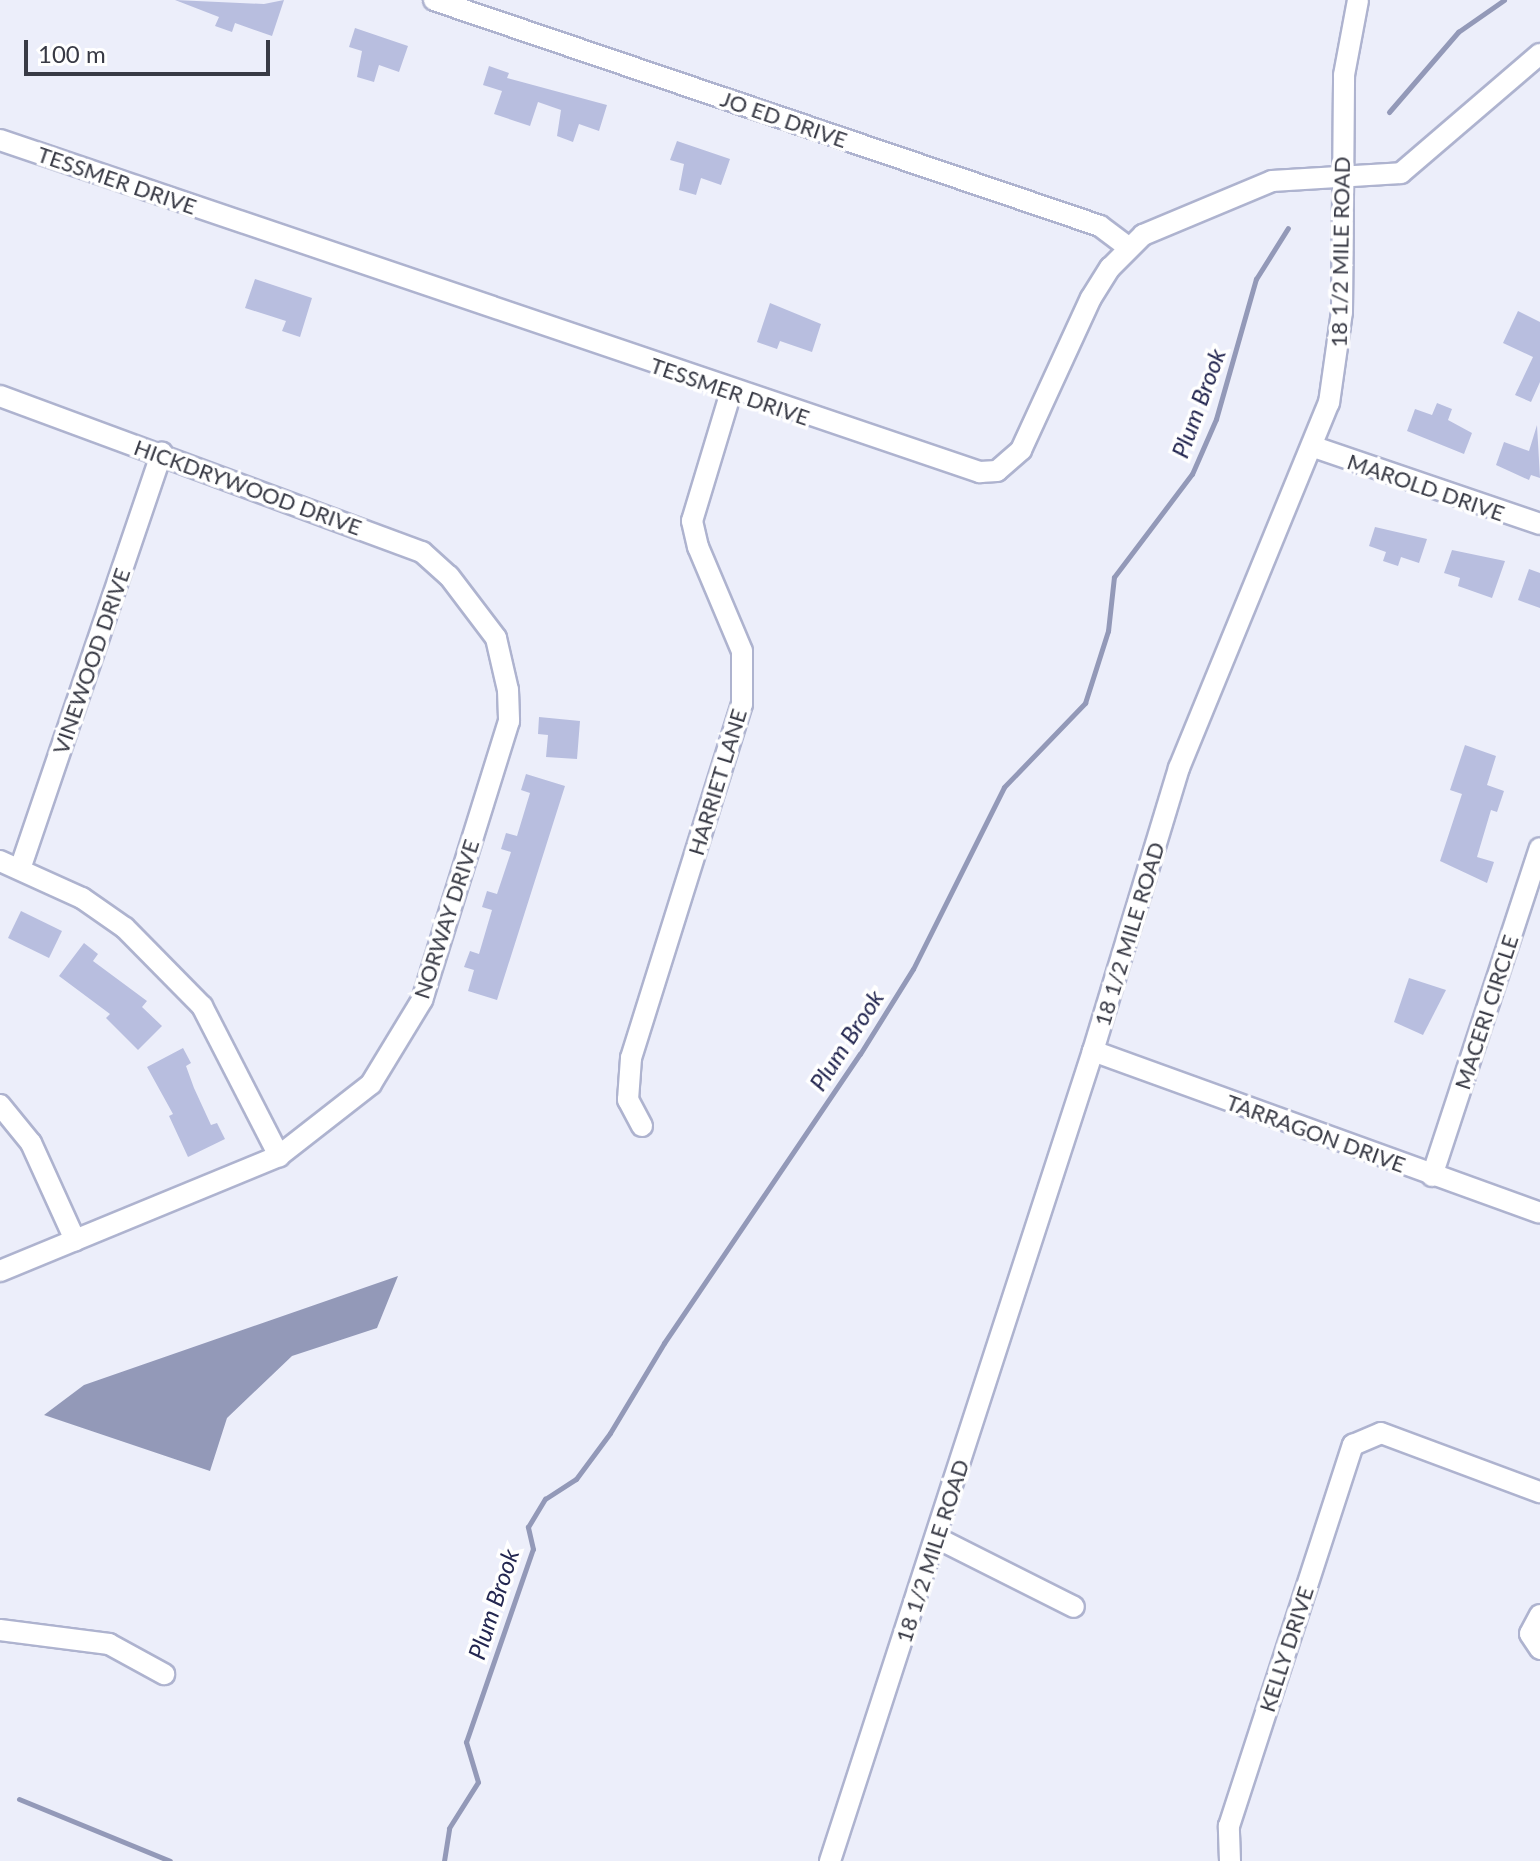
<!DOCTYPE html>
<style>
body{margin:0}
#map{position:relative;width:1540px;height:1861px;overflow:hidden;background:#eceefa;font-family:Lato,sans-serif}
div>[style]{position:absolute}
.water>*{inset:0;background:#9399b8}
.stream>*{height:5px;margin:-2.5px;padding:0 2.5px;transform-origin:2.5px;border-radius:2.5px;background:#9399b8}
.building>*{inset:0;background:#b8bedf}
.roads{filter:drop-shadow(2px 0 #aeb3cf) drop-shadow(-2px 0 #aeb3cf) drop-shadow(0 2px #aeb3cf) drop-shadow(0 -2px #aeb3cf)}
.minor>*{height:20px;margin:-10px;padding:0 10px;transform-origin:10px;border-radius:10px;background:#fff}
span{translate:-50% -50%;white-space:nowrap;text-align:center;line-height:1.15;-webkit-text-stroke:7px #fff;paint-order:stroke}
.street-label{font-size:22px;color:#383a45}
.water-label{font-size:24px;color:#232650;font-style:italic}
.scale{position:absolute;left:24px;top:40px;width:246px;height:36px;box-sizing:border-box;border:4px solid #383a45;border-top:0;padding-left:10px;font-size:24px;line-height:28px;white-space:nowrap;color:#383a45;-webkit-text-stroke:6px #fff;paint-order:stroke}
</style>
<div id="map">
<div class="water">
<i style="clip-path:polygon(398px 1276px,377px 1328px,292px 1356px,227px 1418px,210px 1471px,44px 1415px,84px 1385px)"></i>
</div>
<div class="stream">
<i style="left:1389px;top:112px;width:106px;rotate:-49.2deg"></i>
<i style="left:1458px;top:32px;width:56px;rotate:-34.8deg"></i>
<i style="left:19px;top:1799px;width:163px;rotate:22.3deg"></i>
<i style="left:444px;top:1861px;width:33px;rotate:-81deg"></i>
<i style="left:449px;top:1828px;width:54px;rotate:-57.8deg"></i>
<i style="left:478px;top:1782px;width:42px;rotate:-106.7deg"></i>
<i style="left:466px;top:1742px;width:204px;rotate:-70.9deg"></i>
<i style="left:533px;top:1549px;width:23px;rotate:-103deg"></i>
<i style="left:528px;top:1527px;width:33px;rotate:-59deg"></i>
<i style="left:545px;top:1499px;width:37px;rotate:-33deg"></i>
<i style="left:576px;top:1479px;width:57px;rotate:-53.5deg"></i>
<i style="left:610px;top:1433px;width:105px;rotate:-59deg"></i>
<i style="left:664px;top:1343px;width:349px;rotate:-55.9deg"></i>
<i style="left:860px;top:1054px;width:100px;rotate:-58.1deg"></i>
<i style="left:913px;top:969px;width:203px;rotate:-63.4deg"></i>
<i style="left:1004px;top:787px;width:117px;rotate:-46deg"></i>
<i style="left:1085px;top:703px;width:76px;rotate:-72.3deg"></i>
<i style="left:1108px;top:631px;width:54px;rotate:-83.7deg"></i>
<i style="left:1114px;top:577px;width:129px;rotate:-52.9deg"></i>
<i style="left:1192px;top:474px;width:60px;rotate:-66.4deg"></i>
<i style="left:1216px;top:419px;width:146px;rotate:-74.1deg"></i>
<i style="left:1256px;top:279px;width:60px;rotate:-57.9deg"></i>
</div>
<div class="building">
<i style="clip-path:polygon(175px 0,264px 4px,284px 0,272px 36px,235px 23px,232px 32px,215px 26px,219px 17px)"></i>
<i style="clip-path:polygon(355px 28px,408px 46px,399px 72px,379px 65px,374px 82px,357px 77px,362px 51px,349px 47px)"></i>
<i style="clip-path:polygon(489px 66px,509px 73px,507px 78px,607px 105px,599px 131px,579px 124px,573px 142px,557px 136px,561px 110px,538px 102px,530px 126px,494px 114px,502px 91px,483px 85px)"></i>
<i style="clip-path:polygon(677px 141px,730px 159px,721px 185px,701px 178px,696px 195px,679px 190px,684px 164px,670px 160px)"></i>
<i style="clip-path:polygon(255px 279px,312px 298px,300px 337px,282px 331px,286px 321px,245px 308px)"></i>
<i style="clip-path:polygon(770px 303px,821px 324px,812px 352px,780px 341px,777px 349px,757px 342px)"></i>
<i style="clip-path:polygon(1518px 311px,1540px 322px,1540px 382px,1531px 402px,1515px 395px,1533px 357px,1503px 343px)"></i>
<i style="clip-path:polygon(1437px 403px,1452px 409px,1448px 420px,1472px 433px,1464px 454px,1407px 431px,1415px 409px,1432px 415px)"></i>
<i style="clip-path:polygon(1537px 425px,1540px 478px,1531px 475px,1529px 480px,1496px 465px,1504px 442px,1529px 451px)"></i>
<i style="clip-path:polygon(1375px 527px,1427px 539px,1419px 563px,1401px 557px,1398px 566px,1383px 561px,1386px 552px,1369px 546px)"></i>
<i style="clip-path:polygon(1452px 550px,1505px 561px,1492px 598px,1458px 586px,1460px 578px,1444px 573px)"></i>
<i style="clip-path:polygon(1529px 569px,1540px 573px,1540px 608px,1518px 600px)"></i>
<i style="clip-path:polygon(539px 717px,580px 721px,577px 759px,546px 757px,548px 735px,538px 734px)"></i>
<i style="clip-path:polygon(1465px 745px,1496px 756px,1487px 785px,1504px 791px,1497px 812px,1491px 810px,1477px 857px,1494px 862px,1487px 883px,1440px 861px,1462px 794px,1450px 790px)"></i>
<i style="clip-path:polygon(526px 774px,565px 786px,497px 1000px,468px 991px,474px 970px,464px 967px,470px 951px,479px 954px,492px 910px,482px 907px,487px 891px,497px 894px,511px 852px,501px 849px,506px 833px,517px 836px,530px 793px,521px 790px)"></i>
<i style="clip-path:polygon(21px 911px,62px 931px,49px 958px,8px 938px)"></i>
<i style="clip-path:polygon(84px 943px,98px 954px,93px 961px,147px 1001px,142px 1007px,162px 1026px,138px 1050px,106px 1018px,110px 1014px,59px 976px)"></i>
<i style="clip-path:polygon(1409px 978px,1446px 990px,1423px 1035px,1394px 1022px)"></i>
<i style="clip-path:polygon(183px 1048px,191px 1063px,186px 1066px,194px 1088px,211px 1125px,217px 1123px,225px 1139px,188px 1157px,169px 1116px,173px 1114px,147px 1067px)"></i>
</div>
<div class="roads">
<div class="minor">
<i style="left:434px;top:0;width:703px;rotate:18.74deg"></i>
<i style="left:1100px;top:226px;width:35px;rotate:37deg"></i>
<i style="left:0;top:140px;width:1035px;rotate:18.72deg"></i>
<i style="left:980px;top:472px;width:17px;rotate:-3deg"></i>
<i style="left:997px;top:471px;width:32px;rotate:-41deg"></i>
<i style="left:1021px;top:450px;width:167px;rotate:-65.3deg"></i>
<i style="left:1091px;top:298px;width:36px;rotate:-58deg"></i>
<i style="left:1110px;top:268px;width:47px;rotate:-45deg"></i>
<i style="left:1143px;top:235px;width:140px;rotate:-22.7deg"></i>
<i style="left:1272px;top:181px;width:129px;rotate:-3.5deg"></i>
<i style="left:1401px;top:173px;width:183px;rotate:-40.6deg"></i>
<i style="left:0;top:396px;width:450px;rotate:20.3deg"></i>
<i style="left:422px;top:552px;width:36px;rotate:42deg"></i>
<i style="left:449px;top:576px;width:78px;rotate:52.8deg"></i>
<i style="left:496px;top:638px;width:53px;rotate:77deg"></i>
<i style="left:508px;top:690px;width:31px;rotate:88deg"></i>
<i style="left:509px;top:721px;width:292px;rotate:107.3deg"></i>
<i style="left:422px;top:1000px;width:98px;rotate:121.3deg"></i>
<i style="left:371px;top:1084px;width:117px;rotate:142deg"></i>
<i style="left:279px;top:1156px;width:302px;rotate:157.6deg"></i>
<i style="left:1314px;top:447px;width:239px;rotate:18.8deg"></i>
<i style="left:0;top:861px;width:90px;rotate:24.3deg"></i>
<i style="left:82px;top:898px;width:52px;rotate:34.9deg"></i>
<i style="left:125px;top:928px;width:110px;rotate:45.4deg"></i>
<i style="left:202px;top:1006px;width:169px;rotate:62.8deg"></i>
<i style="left:20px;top:869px;width:440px;rotate:-71.2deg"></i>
<i style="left:1093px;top:1051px;width:475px;rotate:19.9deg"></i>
<i style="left:0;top:1105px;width:49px;rotate:50.8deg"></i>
<i style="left:31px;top:1143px;width:107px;rotate:65.6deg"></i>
<i style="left:642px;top:1126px;width:30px;rotate:-118deg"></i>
<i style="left:628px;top:1100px;width:42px;rotate:-85.9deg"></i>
<i style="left:631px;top:1058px;width:371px;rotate:-72.6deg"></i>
<i style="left:742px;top:704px;width:53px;rotate:-90deg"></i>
<i style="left:742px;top:651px;width:113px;rotate:-112.9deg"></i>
<i style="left:698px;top:547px;width:27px;rotate:-103deg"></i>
<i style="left:692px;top:521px;width:135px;rotate:-73.2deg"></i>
<i style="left:1432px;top:1176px;width:345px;rotate:-71.8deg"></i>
<i style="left:937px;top:1538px;width:153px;rotate:26.7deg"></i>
<i style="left:1540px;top:1615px;width:21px;rotate:118deg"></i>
<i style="left:1530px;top:1634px;width:18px;rotate:56deg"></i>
<i style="left:0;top:1630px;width:110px;rotate:7.3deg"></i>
<i style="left:109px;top:1644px;width:63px;rotate:28.6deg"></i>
<i style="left:830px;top:1861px;width:852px;rotate:-72.01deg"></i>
<i style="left:1093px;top:1051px;width:296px;rotate:-73.1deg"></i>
<i style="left:1179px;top:768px;width:395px;rotate:-67.7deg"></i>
<i style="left:1329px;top:403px;width:92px;rotate:-81.9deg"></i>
<i style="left:1342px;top:312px;width:237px;rotate:-89.5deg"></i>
<i style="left:1344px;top:75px;width:76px;rotate:-79.4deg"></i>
<i style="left:1230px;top:1861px;width:35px;rotate:-92deg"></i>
<i style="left:1229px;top:1826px;width:401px;rotate:-72deg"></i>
<i style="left:1353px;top:1445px;width:30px;rotate:-23deg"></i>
<i style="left:1381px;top:1433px;width:170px;rotate:20.4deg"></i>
</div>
</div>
<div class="street-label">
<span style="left:784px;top:119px;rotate:19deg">JO ED DRIVE</span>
<span style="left:117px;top:180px;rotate:19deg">TESSMER DRIVE</span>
<span style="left:1340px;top:252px;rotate:-89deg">18 1/2 MILE ROAD</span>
<span style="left:730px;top:391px;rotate:19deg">TESSMER DRIVE</span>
<span style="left:248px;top:487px;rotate:20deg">HICKDRYWOOD DRIVE</span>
<span style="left:1426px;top:487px;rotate:19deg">MAROLD DRIVE</span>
<span style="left:91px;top:661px;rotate:-71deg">VINEWOOD DRIVE</span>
<span style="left:717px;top:782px;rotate:-73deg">HARRIET LANE</span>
<span style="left:446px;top:919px;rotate:-72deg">NORWAY DRIVE</span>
<span style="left:1129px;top:934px;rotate:-73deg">18 1/2 MILE ROAD</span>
<span style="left:1486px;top:1012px;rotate:-72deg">MACERI CIRCLE</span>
<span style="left:1316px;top:1133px;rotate:20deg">TARRAGON DRIVE</span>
<span style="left:932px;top:1551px;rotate:-72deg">18 1/2 MILE ROAD</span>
<span style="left:1286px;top:1649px;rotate:-72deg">KELLY DRIVE</span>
</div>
<div class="water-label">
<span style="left:1198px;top:403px;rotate:-70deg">Plum Brook</span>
<span style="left:846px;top:1040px;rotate:-57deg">Plum Brook</span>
<span style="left:493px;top:1604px;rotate:-72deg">Plum Brook</span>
</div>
<div class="scale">100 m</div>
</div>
